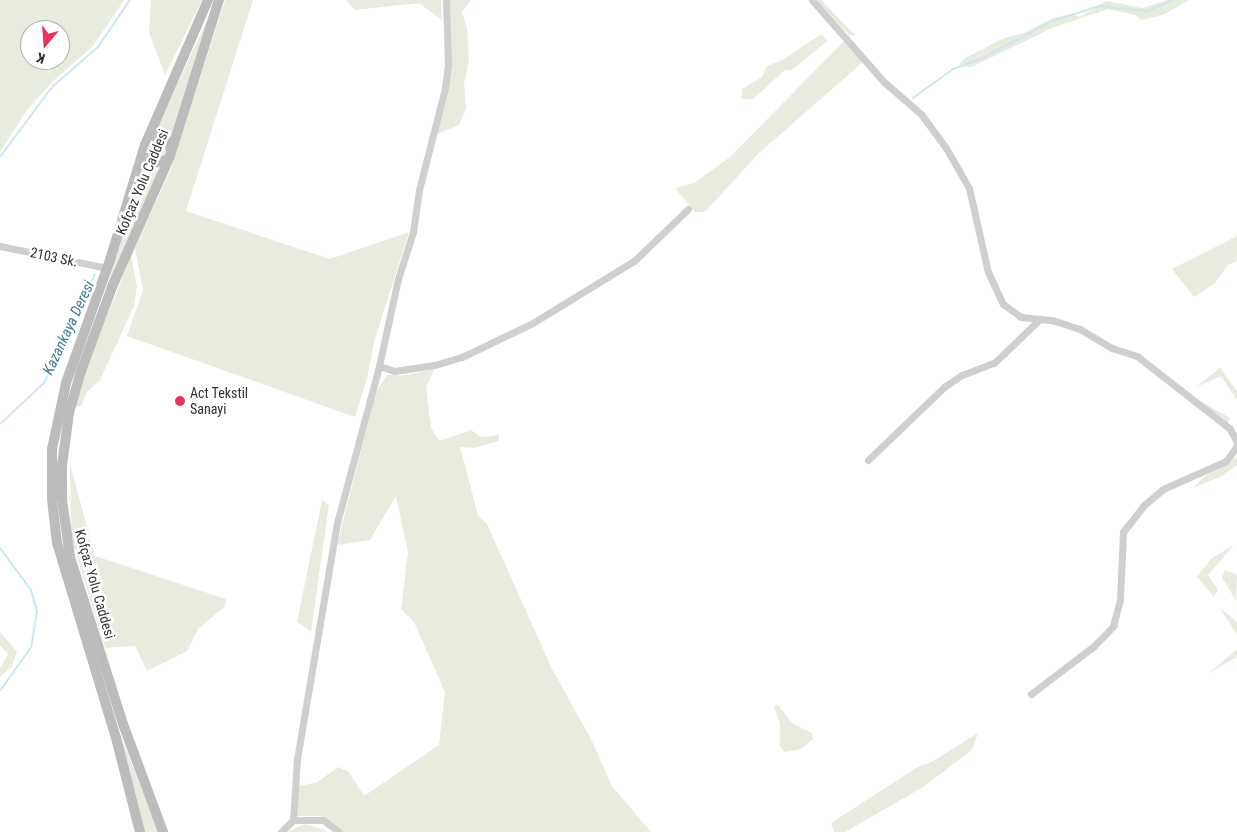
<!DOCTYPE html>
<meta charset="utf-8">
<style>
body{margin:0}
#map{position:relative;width:1237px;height:832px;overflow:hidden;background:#fff;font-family:"Roboto Condensed",sans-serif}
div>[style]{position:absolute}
.green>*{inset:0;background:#e7ecde}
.round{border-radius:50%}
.stream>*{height:2px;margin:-1px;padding:0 1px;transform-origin:1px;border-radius:1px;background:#cde6ef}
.street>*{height:7px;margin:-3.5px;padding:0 3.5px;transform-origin:3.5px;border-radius:3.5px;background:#cfcfcf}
.secondary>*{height:10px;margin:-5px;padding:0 5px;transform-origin:5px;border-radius:5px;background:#bcbcbc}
.dots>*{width:14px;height:14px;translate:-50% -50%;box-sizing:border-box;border:2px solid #fff;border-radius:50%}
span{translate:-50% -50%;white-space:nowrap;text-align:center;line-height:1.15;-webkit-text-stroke:5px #fff;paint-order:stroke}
.street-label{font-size:14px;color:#323232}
.poi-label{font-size:14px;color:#323232}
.left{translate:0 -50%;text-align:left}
.water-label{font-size:15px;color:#3a7c92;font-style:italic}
.north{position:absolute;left:20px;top:20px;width:50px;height:50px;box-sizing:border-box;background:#fff;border:1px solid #adadad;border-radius:50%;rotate:198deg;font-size:14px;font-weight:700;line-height:20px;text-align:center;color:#323232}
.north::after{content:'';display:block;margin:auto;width:18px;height:22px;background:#eb335a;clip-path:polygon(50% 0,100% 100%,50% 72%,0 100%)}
</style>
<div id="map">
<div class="green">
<i style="clip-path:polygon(evenodd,0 0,124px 0,93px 46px,52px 82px,27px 110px,0 152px,0 0,30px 30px,60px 30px,60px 60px,30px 60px,30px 30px)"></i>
<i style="clip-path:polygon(151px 0,202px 0,165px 75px,149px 32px)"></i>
<i style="clip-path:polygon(225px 0,253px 0,186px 211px,330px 259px,409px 232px,374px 342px,367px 379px,355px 417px,127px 336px,143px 290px,135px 248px,171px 169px)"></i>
<i style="clip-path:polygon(346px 0,441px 0,442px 20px,419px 3px,355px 10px)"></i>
<i style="clip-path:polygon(448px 0,471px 0,462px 12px,467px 28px,469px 61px,464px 83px,466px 108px,459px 125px,437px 134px,448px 88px)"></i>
<i style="clip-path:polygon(816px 0,821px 0,856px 36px,849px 35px)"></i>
<i style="clip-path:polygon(1167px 0,1189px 0,1163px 15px,1141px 20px,1135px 15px,1108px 9px,1052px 28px,972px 67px,958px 66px,965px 58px,1004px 38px,1024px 33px,1053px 18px,1071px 14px,1080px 17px,1106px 1px,1143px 8px)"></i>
<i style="clip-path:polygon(208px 18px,172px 136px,156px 130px)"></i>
<i style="clip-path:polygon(822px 34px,827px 41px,792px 70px,785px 70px,753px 99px,742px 99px,742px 89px,762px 77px,767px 66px,782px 60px)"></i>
<i style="clip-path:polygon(845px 40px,864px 61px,757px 155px,705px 212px,695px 212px,675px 188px,694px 183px,730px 157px)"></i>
<i class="round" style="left:149px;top:141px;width:18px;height:18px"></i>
<i style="clip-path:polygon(143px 166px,159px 171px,106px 290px)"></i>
<i style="clip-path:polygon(1237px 236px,1237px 261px,1228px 265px,1215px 283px,1194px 297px,1172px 269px)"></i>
<i style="clip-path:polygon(131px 256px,137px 287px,134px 306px,100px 380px,87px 392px,81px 406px,76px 406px,86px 369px)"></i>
<i style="clip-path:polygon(1220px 368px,1237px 391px,1237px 400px,1221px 376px,1196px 387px)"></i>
<i style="clip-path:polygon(435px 369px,426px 387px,431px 428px,439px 441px,471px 430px,481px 437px,499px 435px,499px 441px,474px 448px,460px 447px,478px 515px,487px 524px,552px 669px,591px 739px,612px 786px,651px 832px,343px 832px,320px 816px,297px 816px,298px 786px,316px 783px,338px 767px,349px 772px,364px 796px,439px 745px,445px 692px,414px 622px,401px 609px,408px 552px,396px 496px,370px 540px,337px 545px,376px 392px,387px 375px,407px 375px)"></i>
<i style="clip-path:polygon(1197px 399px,1230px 418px,1227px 425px)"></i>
<i style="clip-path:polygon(1237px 457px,1237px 465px,1222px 476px,1193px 488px,1205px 476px)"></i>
<i style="clip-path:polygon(70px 464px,95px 556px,226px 599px,225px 606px,198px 629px,187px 651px,147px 671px,135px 646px,105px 648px,71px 538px)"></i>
<i style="clip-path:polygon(322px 500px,329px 505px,311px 631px,297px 622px)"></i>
<i style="clip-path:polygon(1234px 545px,1208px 575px,1218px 590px,1214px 597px,1197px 577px,1212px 558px)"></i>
<i style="clip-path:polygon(1225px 570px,1237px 575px,1236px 601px,1222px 577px)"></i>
<i style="clip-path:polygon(1220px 608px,1237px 622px,1237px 635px)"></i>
<i style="clip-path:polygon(0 632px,17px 652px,12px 666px,0 677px,0 669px,8px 654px,0 645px)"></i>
<i style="clip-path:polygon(1237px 649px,1237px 657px,1209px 673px)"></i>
<i style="clip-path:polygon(778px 705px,792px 723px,812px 733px,813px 739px,801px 749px,784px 752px,780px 746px,780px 723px,774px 706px)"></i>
<i style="clip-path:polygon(119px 731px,158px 832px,144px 832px)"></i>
<i style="clip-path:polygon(978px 733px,972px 750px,923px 787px,845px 832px,834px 832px,831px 823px,919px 766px,930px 763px)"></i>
<i style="clip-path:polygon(305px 824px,324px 830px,327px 832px,287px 832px)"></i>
</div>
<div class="stream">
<i style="left:913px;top:98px;width:49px;rotate:-35.9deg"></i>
<i style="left:953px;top:69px;width:32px;rotate:-20deg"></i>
<i style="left:983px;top:58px;width:76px;rotate:-28.2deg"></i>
<i style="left:1050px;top:22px;width:52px;rotate:-18.1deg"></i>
<i style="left:1099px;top:6px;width:49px;rotate:5.8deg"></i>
<i style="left:1148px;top:11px;width:27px;rotate:-24deg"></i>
<i style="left:0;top:157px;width:89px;rotate:-53.3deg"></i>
<i style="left:53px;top:86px;width:60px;rotate:-40.9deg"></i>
<i style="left:98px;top:47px;width:57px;rotate:-55.8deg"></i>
<i style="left:0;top:424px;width:60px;rotate:-43deg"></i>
<i style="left:44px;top:383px;width:120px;rotate:-64.9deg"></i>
<i style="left:0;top:548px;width:52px;rotate:53.6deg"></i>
<i style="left:31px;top:590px;width:22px;rotate:74deg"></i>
<i style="left:37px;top:611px;width:36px;rotate:99deg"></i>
<i style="left:31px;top:647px;width:54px;rotate:125.2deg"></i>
</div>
<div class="street">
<i style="left:812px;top:0;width:109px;rotate:48.7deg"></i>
<i style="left:884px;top:82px;width:49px;rotate:40.9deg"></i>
<i style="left:921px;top:114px;width:42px;rotate:53.7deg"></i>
<i style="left:946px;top:148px;width:46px;rotate:60.1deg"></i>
<i style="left:969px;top:188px;width:86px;rotate:77.3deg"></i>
<i style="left:988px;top:272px;width:35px;rotate:65deg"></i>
<i style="left:1003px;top:304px;width:22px;rotate:36deg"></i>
<i style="left:1021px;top:317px;width:31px;rotate:6deg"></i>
<i style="left:1052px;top:320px;width:29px;rotate:18deg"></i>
<i style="left:1080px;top:329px;width:37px;rotate:31deg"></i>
<i style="left:1112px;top:348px;width:26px;rotate:18deg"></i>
<i style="left:1137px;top:356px;width:118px;rotate:38.1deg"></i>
<i style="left:1230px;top:429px;width:15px;rotate:62deg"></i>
<i style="left:0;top:246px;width:109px;rotate:11.6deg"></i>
<i style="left:379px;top:366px;width:16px;rotate:18deg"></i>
<i style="left:394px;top:371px;width:41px;rotate:-8.3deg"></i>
<i style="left:435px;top:365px;width:28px;rotate:-17deg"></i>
<i style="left:462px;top:357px;width:76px;rotate:-25.6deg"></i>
<i style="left:531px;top:324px;width:121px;rotate:-31.5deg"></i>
<i style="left:634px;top:261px;width:75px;rotate:-43.9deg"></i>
<i style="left:868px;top:460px;width:105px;rotate:-43.8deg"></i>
<i style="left:944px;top:387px;width:22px;rotate:-34deg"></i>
<i style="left:962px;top:375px;width:34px;rotate:-21deg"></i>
<i style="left:994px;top:363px;width:64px;rotate:-43.7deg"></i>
<i style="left:1031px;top:694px;width:79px;rotate:-37.3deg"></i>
<i style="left:1094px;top:646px;width:28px;rotate:-46deg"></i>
<i style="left:1113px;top:626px;width:28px;rotate:-75deg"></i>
<i style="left:1120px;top:599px;width:67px;rotate:-87.4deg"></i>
<i style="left:1123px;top:532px;width:33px;rotate:-52deg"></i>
<i style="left:1143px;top:506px;width:26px;rotate:-40deg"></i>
<i style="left:1163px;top:489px;width:69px;rotate:-24deg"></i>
<i style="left:1226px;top:461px;width:19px;rotate:-54deg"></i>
<i style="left:293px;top:820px;width:61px;rotate:-86.2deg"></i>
<i style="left:297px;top:759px;width:239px;rotate:-80.4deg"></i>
<i style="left:337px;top:523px;width:163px;rotate:-75deg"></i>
<i style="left:379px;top:366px;width:89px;rotate:-77.7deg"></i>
<i style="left:398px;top:279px;width:49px;rotate:-72.3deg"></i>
<i style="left:413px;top:232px;width:42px;rotate:-81.9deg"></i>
<i style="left:419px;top:190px;width:105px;rotate:-75.7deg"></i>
<i style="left:445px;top:88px;width:24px;rotate:-83deg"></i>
<i style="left:448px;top:64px;width:64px;rotate:-91.8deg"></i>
<i style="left:281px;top:832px;width:17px;rotate:-45deg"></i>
<i style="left:293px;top:820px;width:30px"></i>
<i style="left:323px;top:820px;width:20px;rotate:37deg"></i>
</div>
<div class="secondary">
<i style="left:147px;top:141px;width:9px;rotate:-36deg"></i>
<i style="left:154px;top:136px;width:9px;rotate:6deg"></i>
<i style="left:163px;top:137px;width:9px;rotate:41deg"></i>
<i style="left:170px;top:143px;width:8px;rotate:83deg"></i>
<i style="left:144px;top:149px;width:9px;rotate:69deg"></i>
<i style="left:147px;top:157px;width:8px;rotate:45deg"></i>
<i style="left:153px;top:163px;width:14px;rotate:-12deg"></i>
<i style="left:140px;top:832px;width:97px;rotate:-104.3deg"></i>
<i style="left:116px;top:738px;width:204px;rotate:-106.8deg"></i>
<i style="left:57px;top:543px;width:44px;rotate:-96.5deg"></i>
<i style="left:52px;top:499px;width:50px;rotate:-90deg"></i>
<i style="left:52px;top:449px;width:67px;rotate:-78deg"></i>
<i style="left:66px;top:383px;width:131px;rotate:-70.3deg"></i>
<i style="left:110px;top:260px;width:120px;rotate:-73.1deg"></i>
<i style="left:145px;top:145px;width:158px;rotate:-66.5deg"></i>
<i style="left:163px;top:832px;width:115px;rotate:-110.3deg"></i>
<i style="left:123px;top:724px;width:175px;rotate:-107.6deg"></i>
<i style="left:70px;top:557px;width:59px;rotate:-97.9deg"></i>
<i style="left:62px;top:499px;width:34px;rotate:-90deg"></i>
<i style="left:62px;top:465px;width:52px;rotate:-82.3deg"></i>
<i style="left:69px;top:413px;width:44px;rotate:-74.1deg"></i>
<i style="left:81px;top:371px;width:90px;rotate:-69.7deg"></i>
<i style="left:112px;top:287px;width:143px;rotate:-66.1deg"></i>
<i style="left:170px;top:156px;width:164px;rotate:-72.6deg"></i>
</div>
<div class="dots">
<i style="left:180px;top:401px;background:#eb335a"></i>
</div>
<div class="street-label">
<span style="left:142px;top:182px;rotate:-67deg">Kofçaz Yolu Caddesi</span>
<span style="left:54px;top:257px;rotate:12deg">2103 Sk.</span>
<span style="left:95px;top:584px;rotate:74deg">Kofçaz Yolu Caddesi</span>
</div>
<div class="poi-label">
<span class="left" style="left:190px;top:401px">Act Tekstil<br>Sanayi</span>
</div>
<div class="water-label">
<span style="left:69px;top:328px;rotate:-65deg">Kazankaya Deresi</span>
</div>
<div class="north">K</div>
</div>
